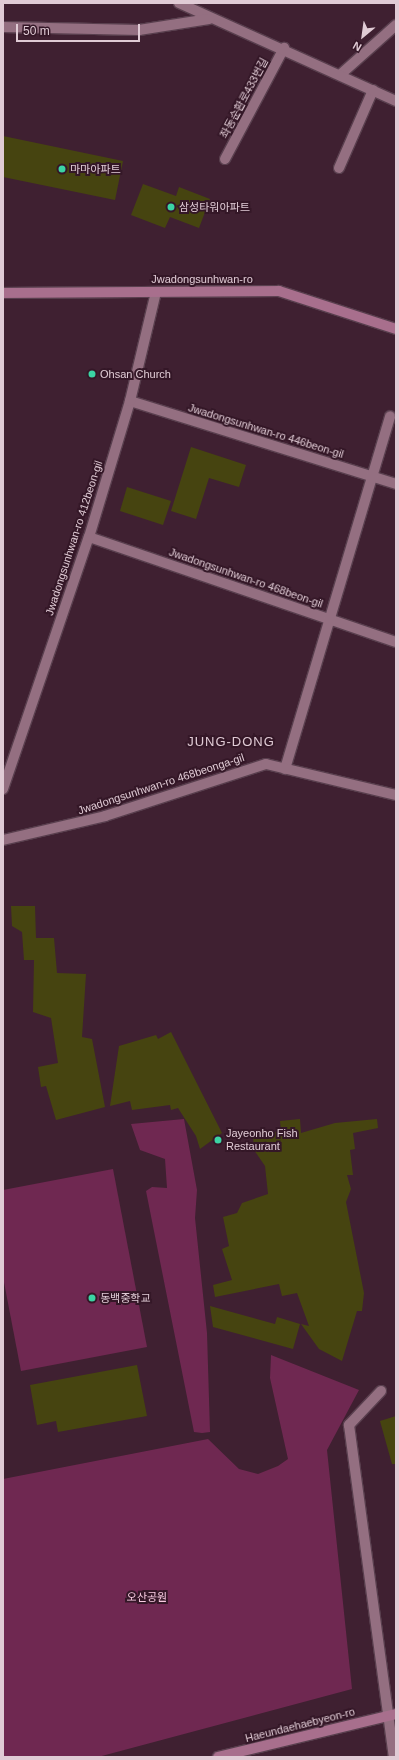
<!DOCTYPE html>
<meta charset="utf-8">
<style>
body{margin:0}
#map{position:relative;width:399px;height:1760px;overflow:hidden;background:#3f2031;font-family:Arial,"Noto Sans KR",sans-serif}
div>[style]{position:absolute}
.green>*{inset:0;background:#6f2851}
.building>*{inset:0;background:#464410}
.roads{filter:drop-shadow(1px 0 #593f4e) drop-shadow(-1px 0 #593f4e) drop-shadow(0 1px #593f4e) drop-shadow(0 -1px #593f4e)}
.minor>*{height:10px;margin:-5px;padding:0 5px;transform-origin:5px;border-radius:5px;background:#946f81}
.tertiary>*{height:10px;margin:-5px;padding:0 5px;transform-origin:5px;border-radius:5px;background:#946f81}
.secondary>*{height:10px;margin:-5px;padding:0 5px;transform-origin:5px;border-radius:5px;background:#a86f8d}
.dots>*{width:11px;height:11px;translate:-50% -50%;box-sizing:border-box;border:2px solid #341727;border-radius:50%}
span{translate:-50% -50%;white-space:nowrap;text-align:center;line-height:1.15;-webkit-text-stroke:4px #341727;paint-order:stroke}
.street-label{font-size:11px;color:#e0cbd5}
.poi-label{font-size:11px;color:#e0cbd5}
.left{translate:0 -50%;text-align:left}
.park-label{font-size:11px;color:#f9cbe2}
.quarter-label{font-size:13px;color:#e0cbd5;letter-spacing:1px}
.frame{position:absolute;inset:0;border:4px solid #e0cbd5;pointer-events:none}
.north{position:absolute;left:343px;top:16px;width:40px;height:40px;-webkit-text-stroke:3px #341727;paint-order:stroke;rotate:209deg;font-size:11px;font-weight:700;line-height:16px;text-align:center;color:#e0cbd5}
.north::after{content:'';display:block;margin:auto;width:14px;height:18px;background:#e0cbd5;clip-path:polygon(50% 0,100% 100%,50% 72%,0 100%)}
.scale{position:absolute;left:16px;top:24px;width:124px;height:18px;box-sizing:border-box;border:2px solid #e0cbd5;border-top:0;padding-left:5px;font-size:12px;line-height:14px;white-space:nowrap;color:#e0cbd5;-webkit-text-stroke:3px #341727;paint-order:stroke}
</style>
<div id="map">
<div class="green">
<i style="clip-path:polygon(184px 1119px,197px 1190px,195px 1218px,207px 1333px,210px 1432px,202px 1433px,194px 1432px,146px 1191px,152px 1187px,167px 1188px,165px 1159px,140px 1150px,131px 1124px)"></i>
<i style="clip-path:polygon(113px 1169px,147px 1347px,21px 1371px,3px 1277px,3px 1190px)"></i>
<i style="clip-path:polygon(271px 1355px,359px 1390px,327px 1450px,352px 1689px,98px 1757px,3px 1757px,3px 1479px,208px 1439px,239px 1469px,258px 1474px,278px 1466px,288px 1459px,270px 1378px)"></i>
</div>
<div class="building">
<i style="clip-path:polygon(3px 136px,123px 161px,115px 200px,3px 177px)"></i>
<i style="clip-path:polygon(143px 184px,176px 196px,179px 187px,210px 199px,199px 228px,170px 217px,165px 228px,131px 215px)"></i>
<i style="clip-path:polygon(191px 447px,246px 465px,239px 487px,209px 478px,196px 519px,171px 511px)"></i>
<i style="clip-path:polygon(127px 487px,171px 501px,163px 525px,120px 511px)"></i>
<i style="clip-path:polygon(11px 906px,35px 906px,36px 938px,54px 938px,57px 973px,86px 974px,82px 1037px,92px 1039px,105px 1107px,56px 1120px,46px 1086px,41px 1087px,38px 1067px,58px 1063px,51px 1018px,33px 1012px,34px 960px,24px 960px,22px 932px,12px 926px)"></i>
<i style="clip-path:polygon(171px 1032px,222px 1133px,200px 1149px,196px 1136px,178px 1108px,171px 1110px,170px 1105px,132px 1110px,130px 1101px,110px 1106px,119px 1046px,156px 1035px,158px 1039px)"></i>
<i style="clip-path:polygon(300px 1119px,301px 1133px,335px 1123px,377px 1119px,378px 1128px,353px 1133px,355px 1149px,350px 1150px,353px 1175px,347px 1175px,351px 1189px,346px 1202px,364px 1293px,362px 1311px,357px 1311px,342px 1361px,319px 1349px,301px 1324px,309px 1326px,297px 1293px,282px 1296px,279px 1284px,215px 1297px,213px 1285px,232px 1280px,222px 1249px,229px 1246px,223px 1217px,237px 1213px,242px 1203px,268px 1194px,265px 1166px,254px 1150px,253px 1136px,281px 1131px,280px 1121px)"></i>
<i style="clip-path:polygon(210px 1306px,275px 1324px,277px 1317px,300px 1324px,293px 1349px,213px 1327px)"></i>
<i style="clip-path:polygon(137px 1365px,147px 1416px,58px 1432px,56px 1421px,37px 1425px,30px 1385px)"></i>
<i style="clip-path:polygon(396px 1416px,396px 1464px,392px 1464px,380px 1421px)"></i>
</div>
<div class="roads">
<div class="minor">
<i style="left:340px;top:75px;width:75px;rotate:-41.8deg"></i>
<i style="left:225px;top:159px;width:126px;rotate:-62deg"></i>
<i style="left:339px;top:168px;width:85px;rotate:-66.4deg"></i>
<i style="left:130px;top:401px;width:279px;rotate:17.3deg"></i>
<i style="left:89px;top:537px;width:324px;rotate:18.9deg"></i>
<i style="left:285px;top:769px;width:368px;rotate:-73.4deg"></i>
<i style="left:3px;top:789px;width:266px;rotate:-71.2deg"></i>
<i style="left:89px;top:537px;width:142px;rotate:-73.2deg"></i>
<i style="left:130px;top:401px;width:112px;rotate:-76.6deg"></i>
<i style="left:3px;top:840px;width:105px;rotate:-13.2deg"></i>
<i style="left:105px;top:816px;width:169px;rotate:-17.9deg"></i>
<i style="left:266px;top:764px;width:134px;rotate:13.4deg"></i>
<i style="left:381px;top:1391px;width:47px;rotate:133.3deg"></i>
<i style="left:349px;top:1425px;width:335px;rotate:82.3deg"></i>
</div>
<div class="tertiary">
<i style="left:179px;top:3px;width:238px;rotate:24.3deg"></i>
<i style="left:3px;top:27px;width:136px;rotate:1.3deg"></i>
<i style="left:139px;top:30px;width:71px;rotate:-8.9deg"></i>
</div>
<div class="secondary">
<i style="left:3px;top:293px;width:276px;rotate:-0.4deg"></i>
<i style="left:279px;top:291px;width:123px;rotate:18deg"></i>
<i style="left:218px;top:1757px;width:183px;rotate:-13.6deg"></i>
</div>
</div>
<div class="dots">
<i style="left:62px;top:169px;background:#3bd4a4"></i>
<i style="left:171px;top:207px;background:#3bd4a4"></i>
<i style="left:92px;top:374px;background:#3bd4a4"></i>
<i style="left:218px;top:1140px;background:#3bd4a4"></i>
<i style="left:92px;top:1298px;background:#3bd4a4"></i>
</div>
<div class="street-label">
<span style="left:244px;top:98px;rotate:-62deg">좌동순환로433번길</span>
<span style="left:202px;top:279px">Jwadongsunhwan-ro</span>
<span style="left:266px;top:431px;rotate:17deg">Jwadongsunhwan-ro 446beon-gil</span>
<span style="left:74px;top:538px;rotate:-72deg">Jwadongsunhwan-ro 412beon-gil</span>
<span style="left:246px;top:578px;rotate:19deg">Jwadongsunhwan-ro 468beon-gil</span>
<span style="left:161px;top:784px;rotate:-18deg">Jwadongsunhwan-ro 468beonga-gil</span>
<span style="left:300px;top:1725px;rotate:-14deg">Haeundaehaebyeon-ro</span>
</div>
<div class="poi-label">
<span class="left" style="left:70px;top:169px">마마아파트</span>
<span class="left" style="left:179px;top:207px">삼성타워아파트</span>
<span class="left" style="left:100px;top:374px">Ohsan Church</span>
<span class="left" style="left:226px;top:1140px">Jayeonho Fish<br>Restaurant</span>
<span class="left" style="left:100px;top:1298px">동백중학교</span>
</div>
<div class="park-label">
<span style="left:147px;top:1597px">오산공원</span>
</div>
<div class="quarter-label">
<span style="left:231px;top:742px">JUNG-DONG</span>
</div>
<div class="frame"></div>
<div class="north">N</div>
<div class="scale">50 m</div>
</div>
